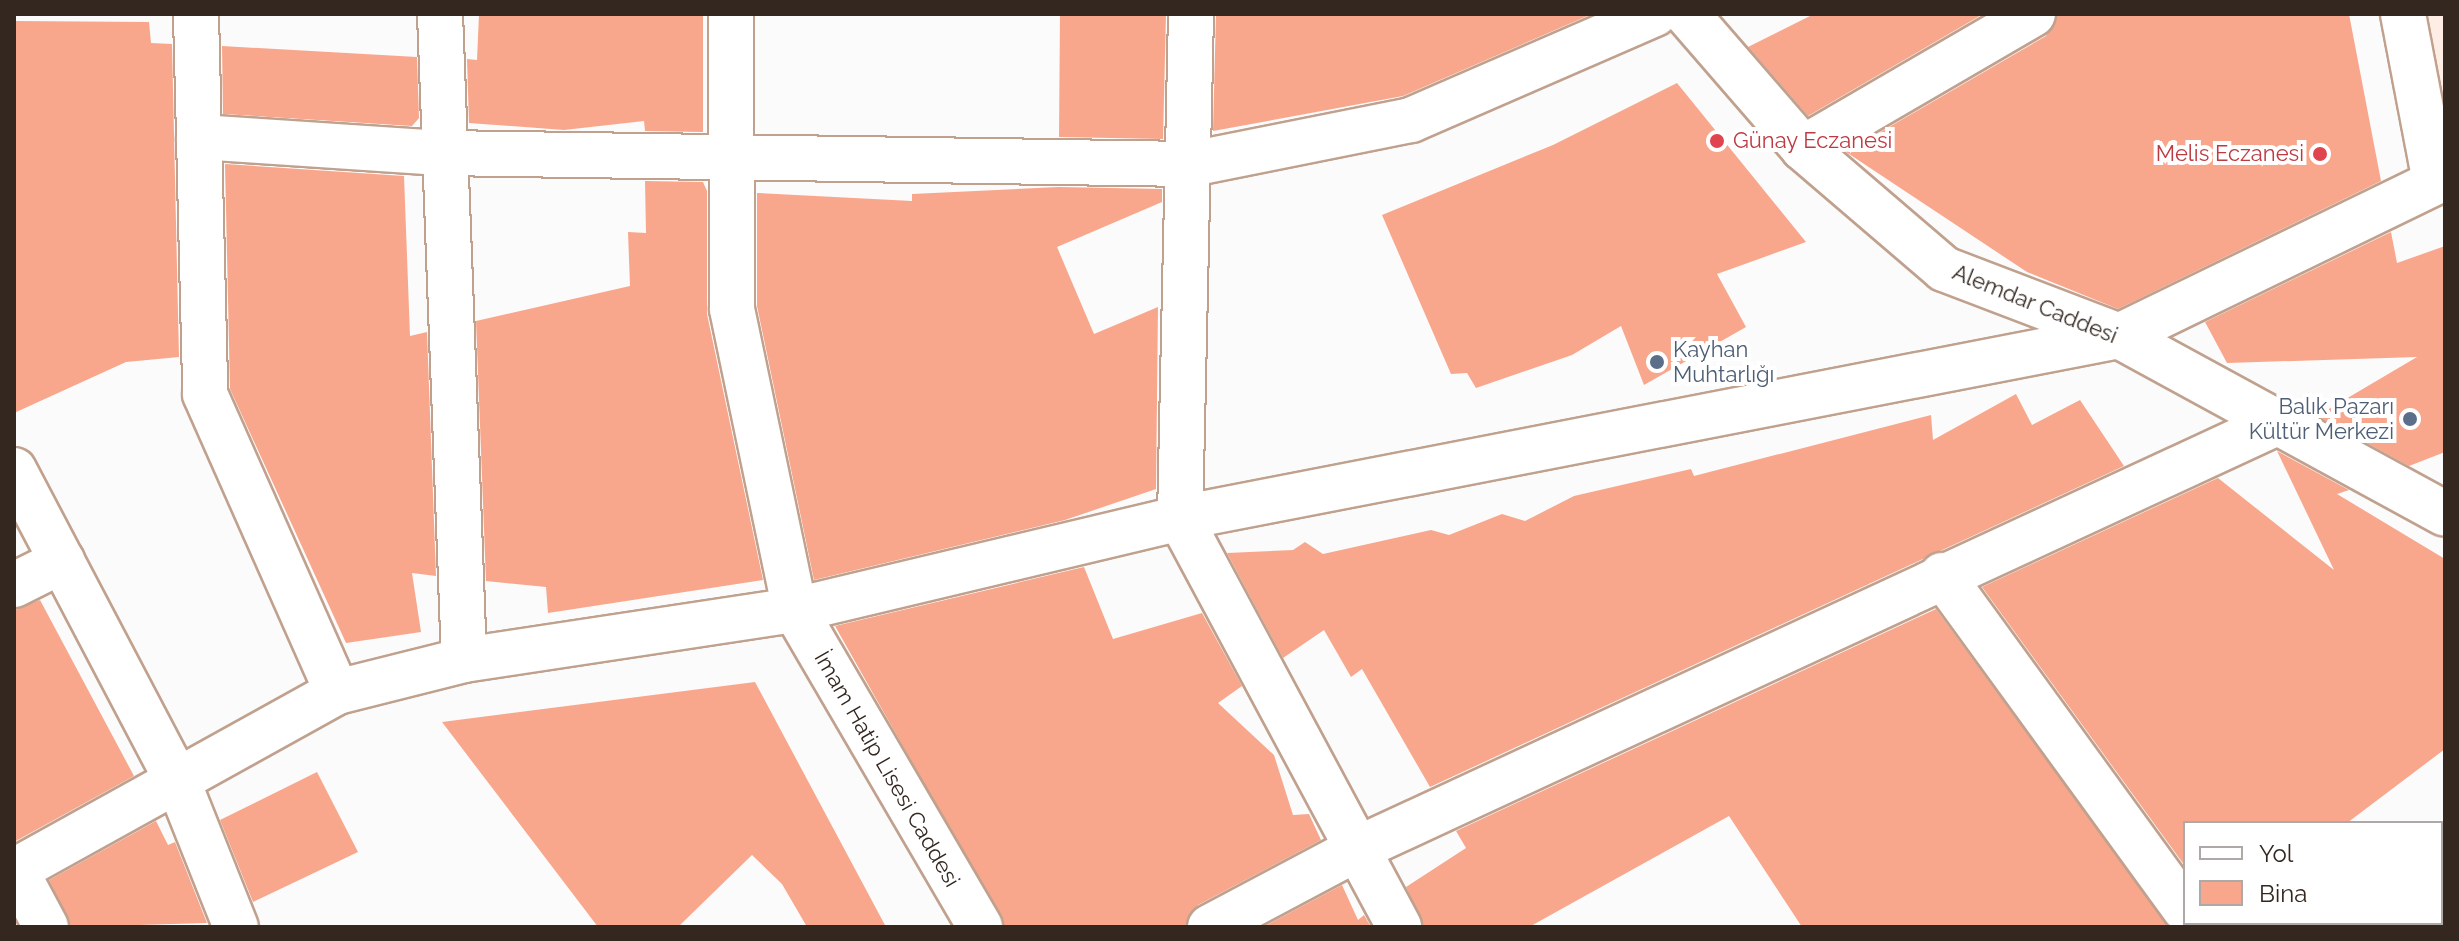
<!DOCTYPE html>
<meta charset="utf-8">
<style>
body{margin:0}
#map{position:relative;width:2459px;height:941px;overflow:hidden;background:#fbfbfb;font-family:Raleway,sans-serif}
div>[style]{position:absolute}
.built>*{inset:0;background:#feede4}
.building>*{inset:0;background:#f8a78c}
.roads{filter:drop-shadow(2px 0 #c0a18e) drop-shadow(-2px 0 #c0a18e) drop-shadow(0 2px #c0a18e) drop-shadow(0 -2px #c0a18e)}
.minor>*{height:44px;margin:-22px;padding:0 22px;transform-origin:22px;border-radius:22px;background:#fff}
.dots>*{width:22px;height:22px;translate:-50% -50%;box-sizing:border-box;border:4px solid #fff;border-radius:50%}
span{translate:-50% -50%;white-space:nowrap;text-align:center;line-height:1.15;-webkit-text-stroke:8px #fff;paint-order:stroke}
.health-label{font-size:22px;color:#be3a42}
.left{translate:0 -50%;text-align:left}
.right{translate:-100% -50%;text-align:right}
.street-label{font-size:22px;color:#342720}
.service-label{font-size:22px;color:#4e5e75}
.frame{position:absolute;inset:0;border:16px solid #342720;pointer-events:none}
.legend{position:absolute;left:2183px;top:821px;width:260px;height:104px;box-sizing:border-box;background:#fff;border:2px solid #aea9a6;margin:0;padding:10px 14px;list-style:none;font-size:24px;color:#342720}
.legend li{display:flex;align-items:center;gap:16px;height:40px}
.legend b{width:40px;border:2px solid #aea9a6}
</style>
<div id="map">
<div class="built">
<i style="clip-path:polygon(2406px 14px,2445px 14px,2445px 106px,2423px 110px)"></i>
</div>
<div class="building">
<i style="clip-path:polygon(479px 14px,703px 14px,703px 132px,645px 131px,644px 121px,564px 130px,469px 123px,467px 59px,477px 60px)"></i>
<i style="clip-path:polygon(1060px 14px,1166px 14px,1163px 139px,1059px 137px)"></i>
<i style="clip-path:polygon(1216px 14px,1592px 14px,1403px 96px,1213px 131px)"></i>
<i style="clip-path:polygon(1814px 14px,1983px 14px,1808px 116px,1748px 47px)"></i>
<i style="clip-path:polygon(2058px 14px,2349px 14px,2381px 181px,2118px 309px,2027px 272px,1846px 152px,2046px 36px)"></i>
<i style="clip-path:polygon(14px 21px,149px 22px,151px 43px,172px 44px,179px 357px,126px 362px,14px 413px)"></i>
<i style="clip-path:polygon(222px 46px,417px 57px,419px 118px,412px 126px,223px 114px)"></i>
<i style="clip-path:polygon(1677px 83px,1806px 242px,1717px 274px,1746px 327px,1644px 385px,1621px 326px,1572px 355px,1476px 388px,1467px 373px,1451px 374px,1382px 215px,1553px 145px)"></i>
<i style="clip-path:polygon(225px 164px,404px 176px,410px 336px,427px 332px,436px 576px,412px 573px,421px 632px,346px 643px,230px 389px)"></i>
<i style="clip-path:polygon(645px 181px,703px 182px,707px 191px,707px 314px,763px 580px,548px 613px,546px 587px,486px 581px,476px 321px,630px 286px,628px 232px,646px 233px)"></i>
<i style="clip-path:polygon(1058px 187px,1162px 189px,1162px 202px,1057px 247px,1094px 334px,1158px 307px,1156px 489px,1065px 520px,814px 580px,757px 306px,757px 193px,912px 201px,912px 194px)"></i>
<i style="clip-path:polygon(2391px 232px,2397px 263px,2445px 246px,2445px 452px,2409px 466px,2317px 416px,2417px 357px,2227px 363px,2205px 322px)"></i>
<i style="clip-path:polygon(2016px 394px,2032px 425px,2080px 400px,2124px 466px,1430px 787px,1362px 669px,1351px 677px,1324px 630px,1283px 658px,1227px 553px,1293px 550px,1305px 542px,1323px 554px,1431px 530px,1449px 535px,1502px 514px,1525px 521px,1574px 496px,1691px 469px,1694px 476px,1931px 415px,1933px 440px)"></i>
<i style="clip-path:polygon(2277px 451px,2349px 490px,2337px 494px,2445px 559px,2445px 749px,2347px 823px,2185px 823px,2185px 866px,1982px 587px,2218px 478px,2334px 570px)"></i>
<i style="clip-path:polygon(1084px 567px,1113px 639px,1202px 613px,1242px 686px,1218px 703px,1274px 755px,1293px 815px,1309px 814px,1321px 840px,1198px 905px,1185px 927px,1005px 927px,835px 626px)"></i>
<i style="clip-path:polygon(40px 600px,134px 776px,14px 842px,14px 610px)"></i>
<i style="clip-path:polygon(1936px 609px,2169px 927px,1802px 927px,1729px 816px,1529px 927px,1424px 927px,1406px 887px,1466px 848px,1456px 831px)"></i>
<i style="clip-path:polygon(755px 682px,886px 927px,807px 927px,782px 884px,752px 855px,678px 927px,598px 927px,442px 722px)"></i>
<i style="clip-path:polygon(317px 772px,358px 852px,253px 902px,220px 820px)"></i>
<i style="clip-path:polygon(156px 821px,168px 845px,175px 842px,207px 923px,71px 927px,49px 880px)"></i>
<i style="clip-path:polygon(1342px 885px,1358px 920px,1364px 915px,1371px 927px,1263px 927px)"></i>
</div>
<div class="roads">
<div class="minor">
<i style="left:196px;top:14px;width:380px;rotate:88.6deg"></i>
<i style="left:205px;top:394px;width:326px;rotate:66.1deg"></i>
<i style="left:440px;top:14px;width:646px;rotate:87.87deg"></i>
<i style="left:731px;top:14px;width:295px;rotate:89.8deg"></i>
<i style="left:732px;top:309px;width:308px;rotate:78.2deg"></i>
<i style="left:795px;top:610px;width:367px;rotate:59.7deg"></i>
<i style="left:1191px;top:14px;width:504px;rotate:91.25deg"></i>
<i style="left:1180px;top:518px;width:464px;rotate:61.8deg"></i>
<i style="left:1687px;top:14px;width:177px;rotate:49.1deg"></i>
<i style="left:1803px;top:148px;width:186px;rotate:40.6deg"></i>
<i style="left:1944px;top:269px;width:187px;rotate:20.9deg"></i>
<i style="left:2119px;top:336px;width:371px;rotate:28.6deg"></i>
<i style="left:2403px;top:14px;width:171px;rotate:79.2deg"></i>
<i style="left:199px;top:137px;width:243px;rotate:3.8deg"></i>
<i style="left:441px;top:153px;width:750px;rotate:0.84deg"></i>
<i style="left:1191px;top:164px;width:224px;rotate:-11.3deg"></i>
<i style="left:1411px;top:120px;width:266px;rotate:-23.5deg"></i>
<i style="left:1803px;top:148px;width:266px;rotate:-30.2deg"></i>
<i style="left:14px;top:470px;width:355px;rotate:62.3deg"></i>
<i style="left:179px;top:784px;width:154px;rotate:68.3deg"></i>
<i style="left:1942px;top:575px;width:413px;rotate:54deg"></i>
<i style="left:14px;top:585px;width:54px;rotate:-26.6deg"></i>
<i style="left:14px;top:867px;width:68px;rotate:61.9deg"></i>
<i style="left:14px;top:871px;width:369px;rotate:-29deg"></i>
<i style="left:337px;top:692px;width:131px;rotate:-14.1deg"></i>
<i style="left:464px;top:660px;width:335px;rotate:-8.6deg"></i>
<i style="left:795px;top:610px;width:396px;rotate:-13.4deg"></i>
<i style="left:1180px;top:518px;width:956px;rotate:-10.97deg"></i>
<i style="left:2119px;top:336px;width:362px;rotate:-25.9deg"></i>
<i style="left:1210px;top:927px;width:166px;rotate:-28deg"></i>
<i style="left:1357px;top:849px;width:1016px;rotate:-24.85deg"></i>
</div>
</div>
<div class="dots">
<i style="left:1717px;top:141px;background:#e0444e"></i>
<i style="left:2320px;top:154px;background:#e0444e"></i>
<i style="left:1657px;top:362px;background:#5c6f8a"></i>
<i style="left:2410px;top:419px;background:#5c6f8a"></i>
</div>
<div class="health-label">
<span class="left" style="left:1733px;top:141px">Günay Eczanesi</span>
<span class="right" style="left:2304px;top:154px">Melis Eczanesi</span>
</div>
<div class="street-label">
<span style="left:2035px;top:304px;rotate:22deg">Alemdar Caddesi</span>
<span style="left:887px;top:769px;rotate:60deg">İmam Hatip Lisesi Caddesi</span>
</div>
<div class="service-label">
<span class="left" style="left:1673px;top:362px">Kayhan<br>Muhtarlığı</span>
<span class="right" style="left:2394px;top:419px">Balık Pazarı<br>Kültür Merkezi</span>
</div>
<div class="frame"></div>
<ul class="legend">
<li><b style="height:10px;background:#fff"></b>Yol</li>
<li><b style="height:22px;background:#f8a78c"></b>Bina</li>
</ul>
</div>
